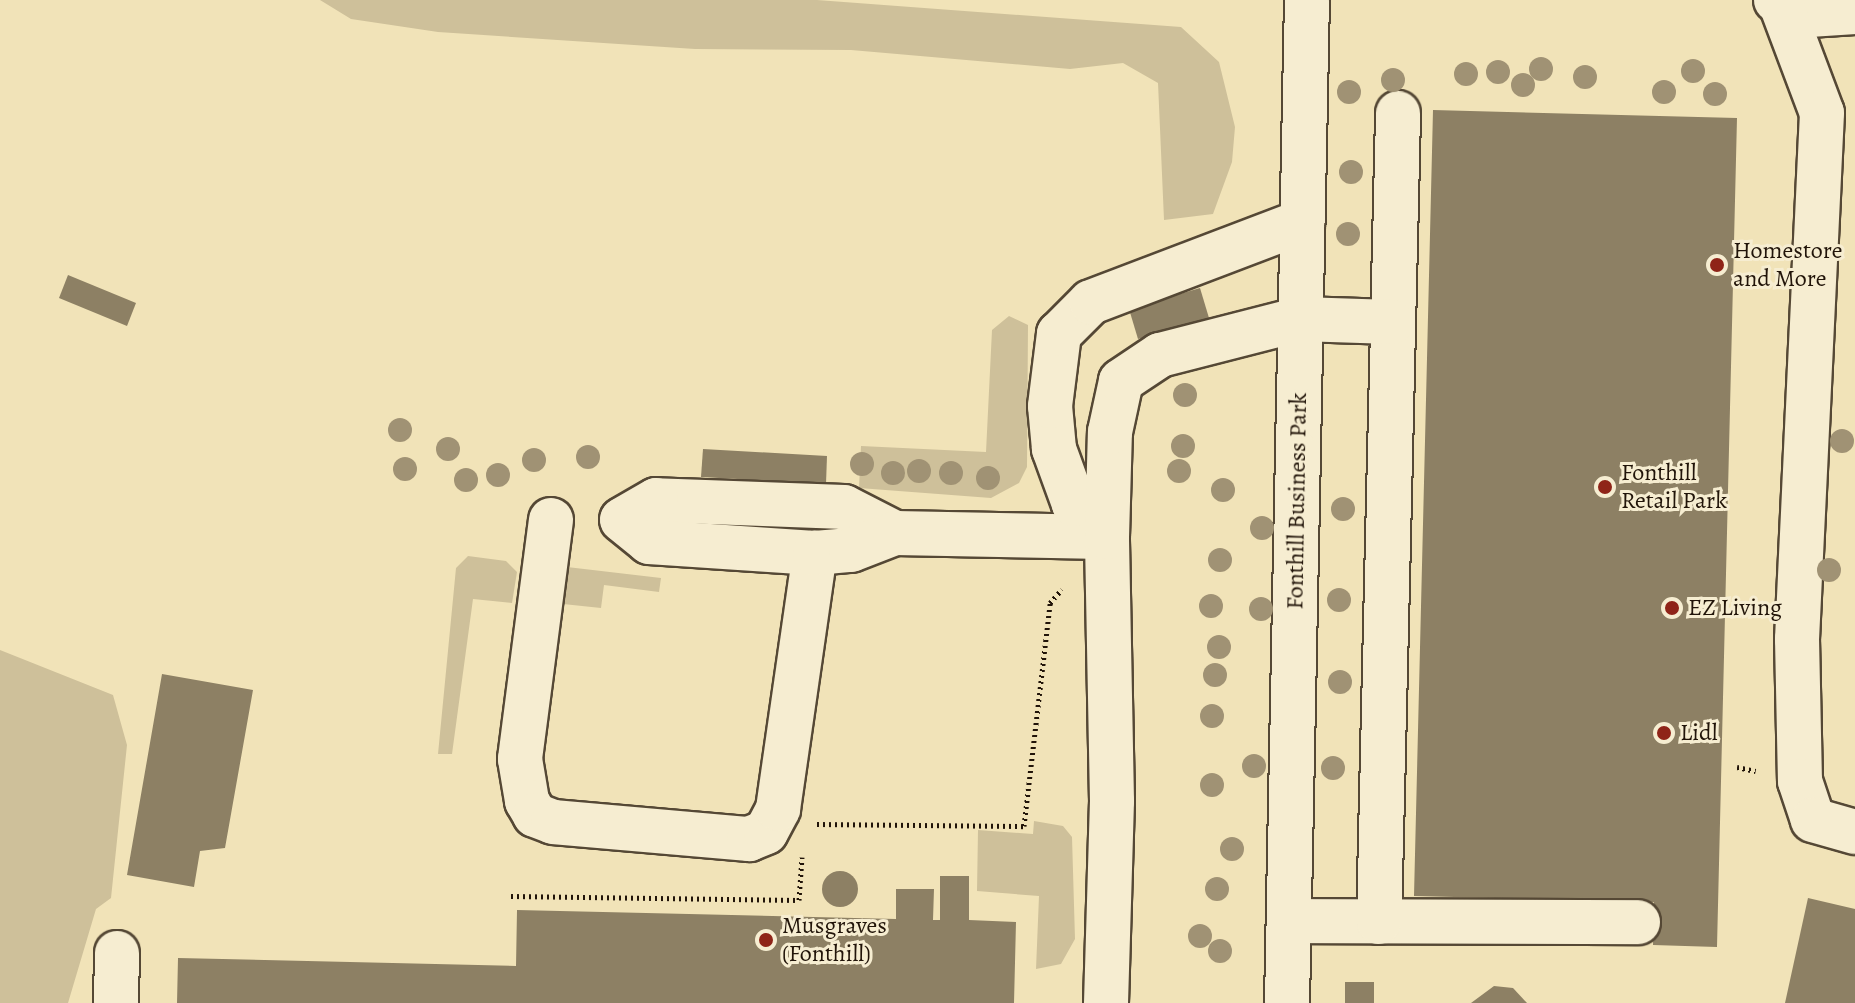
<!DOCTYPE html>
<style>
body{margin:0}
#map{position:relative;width:1855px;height:1003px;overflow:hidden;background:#f1e3b8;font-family:Alegreya,serif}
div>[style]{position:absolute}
.green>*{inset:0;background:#cec09a}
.building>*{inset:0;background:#8d8064}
.round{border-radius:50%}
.path>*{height:5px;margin-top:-2.5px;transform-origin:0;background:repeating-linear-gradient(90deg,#211409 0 2px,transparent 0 6px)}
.roads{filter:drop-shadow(2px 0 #554835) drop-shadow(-2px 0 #554835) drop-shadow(0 2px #554835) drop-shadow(0 -2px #554835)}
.minor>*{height:44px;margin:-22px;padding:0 22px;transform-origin:22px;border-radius:22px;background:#f6edd1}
.trees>*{width:24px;height:24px;margin:-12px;border-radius:50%;background:#a09274}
.dots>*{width:22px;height:22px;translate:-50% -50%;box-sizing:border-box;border:4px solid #f6edd1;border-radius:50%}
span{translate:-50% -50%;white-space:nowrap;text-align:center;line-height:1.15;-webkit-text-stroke:6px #f6edd1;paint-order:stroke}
.poi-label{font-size:24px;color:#211409}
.left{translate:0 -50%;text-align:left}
.street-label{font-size:24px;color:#211409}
</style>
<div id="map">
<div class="green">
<i style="clip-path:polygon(320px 0,817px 0,1181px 27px,1219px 62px,1235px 127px,1232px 162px,1213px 214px,1164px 220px,1158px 83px,1123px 63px,1070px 69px,851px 50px,695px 49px,438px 32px,351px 19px)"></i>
<i style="clip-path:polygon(1009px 316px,1028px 325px,1027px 467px,1019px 483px,991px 498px,859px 488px,861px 446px,986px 452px,992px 330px)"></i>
<i style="clip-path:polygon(468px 556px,506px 561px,517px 572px,512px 603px,473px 599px,452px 754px,438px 754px,456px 568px)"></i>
<i style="clip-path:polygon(567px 567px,661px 578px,659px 592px,604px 585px,601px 608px,563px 604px)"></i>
<i style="clip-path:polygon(0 650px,113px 695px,127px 745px,111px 898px,96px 909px,68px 1003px,0 1003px)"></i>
<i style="clip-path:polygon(1034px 821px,1063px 826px,1072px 837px,1075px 939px,1061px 964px,1036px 969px,1039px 896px,977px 891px,978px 830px,1033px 834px)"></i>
</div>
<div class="building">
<i style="clip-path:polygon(1433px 110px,1737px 118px,1717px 947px,1653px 945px,1654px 902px,1414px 896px)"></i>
<i style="clip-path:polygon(68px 275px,136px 303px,127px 326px,59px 298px)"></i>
<i style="clip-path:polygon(1200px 288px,1209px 318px,1138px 339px,1129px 309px)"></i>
<i style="clip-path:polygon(703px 449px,827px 456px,826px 484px,701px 477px)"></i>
<i style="clip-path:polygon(162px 674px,253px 690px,225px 848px,200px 851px,194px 887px,127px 875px)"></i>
<i class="round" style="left:822px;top:871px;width:36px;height:36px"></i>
<i style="clip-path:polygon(940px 876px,969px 876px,969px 920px,1016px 922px,1014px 1003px,177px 1003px,178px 958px,516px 966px,517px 910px,896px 919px,896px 889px,934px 889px,933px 920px,940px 920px)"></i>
<i style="clip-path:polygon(1808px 898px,1855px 909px,1855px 1003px,1785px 1003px)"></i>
<i style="clip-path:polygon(1345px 982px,1374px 982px,1374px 1003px,1345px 1003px)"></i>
<i style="clip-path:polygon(1494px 986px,1513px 988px,1527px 1003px,1471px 1003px)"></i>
</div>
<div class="path">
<i style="left:1737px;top:767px;width:19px;rotate:12deg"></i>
<i style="left:817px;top:824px;width:207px;rotate:0.6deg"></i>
<i style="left:1024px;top:826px;width:225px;rotate:-83.3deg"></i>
<i style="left:1050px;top:603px;width:18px;rotate:-49deg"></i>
<i style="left:511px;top:896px;width:288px;rotate:0.8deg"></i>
<i style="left:799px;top:900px;width:43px;rotate:-86deg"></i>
</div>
<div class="roads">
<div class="minor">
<i style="left:1776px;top:0;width:36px;rotate:24deg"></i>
<i style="left:1809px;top:15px;width:46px;rotate:-3.7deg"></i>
<i style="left:1781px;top:4px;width:116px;rotate:69.4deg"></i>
<i style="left:1822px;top:113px;width:527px;rotate:92.72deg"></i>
<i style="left:1797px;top:639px;width:142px;rotate:88.8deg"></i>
<i style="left:1800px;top:781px;width:41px;rotate:71.6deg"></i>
<i style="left:1813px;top:820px;width:44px;rotate:15.9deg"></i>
<i style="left:551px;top:520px;width:241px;rotate:97.4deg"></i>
<i style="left:520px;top:759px;width:43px;rotate:80.5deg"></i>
<i style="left:527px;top:801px;width:16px;rotate:60deg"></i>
<i style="left:535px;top:815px;width:19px;rotate:21deg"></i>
<i style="left:553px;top:822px;width:197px;rotate:5deg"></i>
<i style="left:749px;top:839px;width:18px;rotate:-22deg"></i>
<i style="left:766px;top:832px;width:26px;rotate:-62deg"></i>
<i style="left:778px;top:809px;width:259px;rotate:-81.8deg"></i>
<i style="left:895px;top:533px;width:57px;rotate:-153deg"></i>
<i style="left:844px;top:507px;width:188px;rotate:-177.9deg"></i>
<i style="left:656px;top:500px;width:39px;rotate:150deg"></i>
<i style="left:622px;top:520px;width:35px;rotate:39deg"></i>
<i style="left:649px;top:542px;width:166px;rotate:3.8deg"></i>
<i style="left:815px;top:553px;width:36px;rotate:-5deg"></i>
<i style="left:851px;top:550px;width:47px;rotate:-21.1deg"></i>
<i style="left:895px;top:533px;width:212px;rotate:1.1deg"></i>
<i style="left:1107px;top:537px;width:47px;rotate:-135deg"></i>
<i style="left:1074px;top:504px;width:59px;rotate:-110deg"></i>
<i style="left:1054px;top:449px;width:43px;rotate:-95.3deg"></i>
<i style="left:1050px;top:406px;width:73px;rotate:-82.9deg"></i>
<i style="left:1059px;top:334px;width:45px;rotate:-45deg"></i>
<i style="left:1091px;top:302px;width:226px;rotate:-20.8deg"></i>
<i style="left:1289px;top:921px;width:349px;rotate:0.2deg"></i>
<i style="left:1379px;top:922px;width:809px;rotate:-88.65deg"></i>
<i style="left:116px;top:1003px;width:50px;rotate:-88.9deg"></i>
<i style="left:1106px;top:1003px;width:202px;rotate:-88.3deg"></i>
<i style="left:1112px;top:801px;width:264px;rotate:-91.1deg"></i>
<i style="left:1107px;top:537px;width:105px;rotate:-88.4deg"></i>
<i style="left:1110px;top:432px;width:52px;rotate:-77.8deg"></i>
<i style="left:1121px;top:381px;width:47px;rotate:-33.7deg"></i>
<i style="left:1160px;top:355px;width:145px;rotate:-14.4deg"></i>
<i style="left:1300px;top:319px;width:92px;rotate:1.9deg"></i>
<i style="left:1287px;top:1003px;width:1003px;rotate:-88.86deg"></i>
</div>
</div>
<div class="trees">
<i style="left:1541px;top:69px"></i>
<i style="left:1693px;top:71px"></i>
<i style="left:1498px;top:72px"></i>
<i style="left:1466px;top:74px"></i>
<i style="left:1585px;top:77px"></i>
<i style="left:1393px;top:80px"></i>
<i style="left:1523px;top:85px"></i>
<i style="left:1349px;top:92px"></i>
<i style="left:1664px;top:92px"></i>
<i style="left:1715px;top:94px"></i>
<i style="left:1351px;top:172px"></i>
<i style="left:1348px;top:234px"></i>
<i style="left:1185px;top:395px"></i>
<i style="left:400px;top:430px"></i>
<i style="left:1842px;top:441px"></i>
<i style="left:1183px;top:446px"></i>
<i style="left:448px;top:449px"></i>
<i style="left:588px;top:457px"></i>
<i style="left:534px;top:460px"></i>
<i style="left:862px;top:464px"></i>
<i style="left:405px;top:469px"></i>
<i style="left:919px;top:471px"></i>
<i style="left:1179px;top:471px"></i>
<i style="left:893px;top:473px"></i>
<i style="left:951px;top:473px"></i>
<i style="left:498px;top:475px"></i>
<i style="left:988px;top:478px"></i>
<i style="left:466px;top:480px"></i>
<i style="left:1223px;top:490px"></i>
<i style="left:1343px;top:509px"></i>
<i style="left:1262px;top:528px"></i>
<i style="left:1220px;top:560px"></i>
<i style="left:1829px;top:570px"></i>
<i style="left:1339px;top:600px"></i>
<i style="left:1211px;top:606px"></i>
<i style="left:1261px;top:609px"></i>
<i style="left:1219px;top:647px"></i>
<i style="left:1215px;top:675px"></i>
<i style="left:1340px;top:682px"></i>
<i style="left:1212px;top:716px"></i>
<i style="left:1254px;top:766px"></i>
<i style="left:1333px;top:768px"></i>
<i style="left:1212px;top:785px"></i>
<i style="left:1232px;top:849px"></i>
<i style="left:1217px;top:889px"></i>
<i style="left:1200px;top:936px"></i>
<i style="left:1220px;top:951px"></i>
</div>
<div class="dots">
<i style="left:1717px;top:265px;background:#8f2418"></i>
<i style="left:1605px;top:487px;background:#8f2418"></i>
<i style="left:1672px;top:608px;background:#8f2418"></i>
<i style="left:1664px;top:733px;background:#8f2418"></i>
<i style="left:766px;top:940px;background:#8f2418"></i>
</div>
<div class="poi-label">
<span class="left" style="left:1733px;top:265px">Homestore<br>and More</span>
<span class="left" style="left:1621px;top:487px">Fonthill<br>Retail Park</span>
<span class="left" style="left:1688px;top:608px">EZ Living</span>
<span class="left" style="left:1680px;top:733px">Lidl</span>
<span class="left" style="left:782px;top:940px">Musgraves<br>(Fonthill)</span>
</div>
<div class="street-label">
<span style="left:1297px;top:501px;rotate:-89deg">Fonthill Business Park</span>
</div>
</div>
